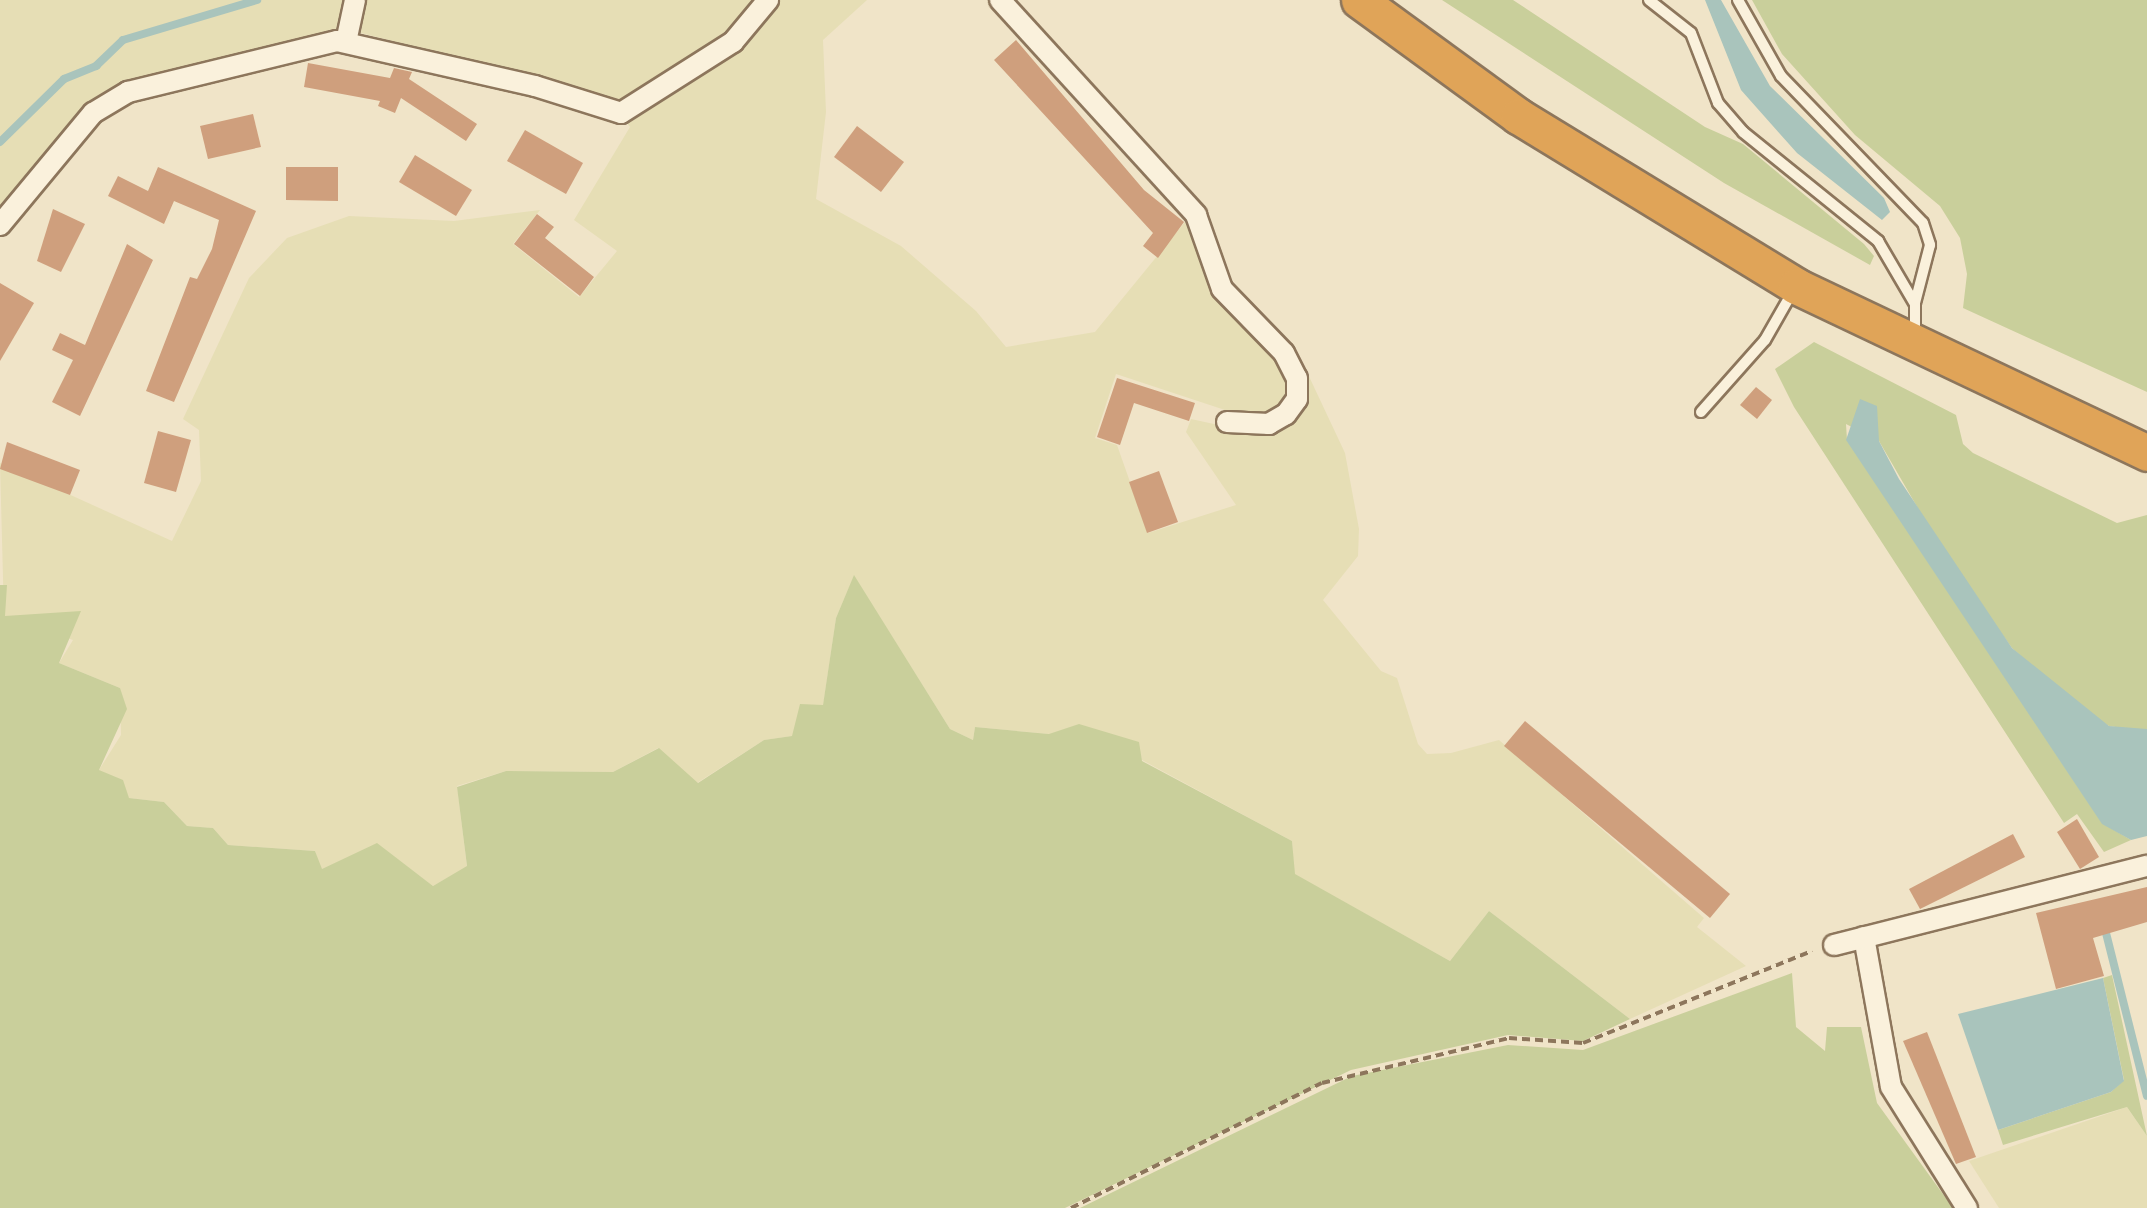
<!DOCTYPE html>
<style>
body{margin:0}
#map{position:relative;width:2147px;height:1208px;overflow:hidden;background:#f0e4c8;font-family:"Roboto Serif",serif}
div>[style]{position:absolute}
.farmland>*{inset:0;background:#e6deb5}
.green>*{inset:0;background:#c9cf9b}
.water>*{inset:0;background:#a9c4bc}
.stream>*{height:8px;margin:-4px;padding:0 4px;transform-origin:4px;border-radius:4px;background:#a9c4bc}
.building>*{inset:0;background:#cf9f7d}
.path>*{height:4px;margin-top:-2px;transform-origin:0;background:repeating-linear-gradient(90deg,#8d765c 0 8px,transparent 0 13px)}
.roads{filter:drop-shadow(2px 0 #8d765c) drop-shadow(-2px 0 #8d765c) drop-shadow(0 2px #8d765c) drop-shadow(0 -2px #8d765c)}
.lane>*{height:10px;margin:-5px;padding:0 5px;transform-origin:5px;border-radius:5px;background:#faf1dc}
.street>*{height:20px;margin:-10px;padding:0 10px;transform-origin:10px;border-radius:10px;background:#faf1dc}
.highway>*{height:35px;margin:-17.5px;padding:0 17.5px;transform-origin:17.5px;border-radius:17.5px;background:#e0a458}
span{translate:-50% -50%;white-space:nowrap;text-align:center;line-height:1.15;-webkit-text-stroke:8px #f7eed8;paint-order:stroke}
</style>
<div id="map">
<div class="farmland">
<i style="clip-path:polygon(0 0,253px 0,123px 39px,95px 64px,63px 78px,0 140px)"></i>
<i style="clip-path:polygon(260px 0,348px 0,335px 31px,133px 85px,0 215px,0 144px,65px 81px,97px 67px,124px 42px)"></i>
<i style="clip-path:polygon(364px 0,758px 0,715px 46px,621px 100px,361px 33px)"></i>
<i style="clip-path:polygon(773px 0,867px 0,823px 40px,826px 112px,816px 199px,901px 246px,976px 311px,1006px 347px,1095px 332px,1185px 222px,1200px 243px,1207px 284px,1263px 340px,1290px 381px,1280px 408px,1266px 415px,1231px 412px,1116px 374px,1095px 438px,1117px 445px,1148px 533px,1236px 505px,1186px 432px,1191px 419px,1246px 431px,1307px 399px,1306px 370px,1345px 453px,1359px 529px,1358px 556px,1323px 600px,1381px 671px,1397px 678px,1418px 744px,1427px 754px,1451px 753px,1499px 740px,1704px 918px,1697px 927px,1746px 966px,1630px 1019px,1489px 911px,1450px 961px,1294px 874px,1292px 841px,1142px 760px,1049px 734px,975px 727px,973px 740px,950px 729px,854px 576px,836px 618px,823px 706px,793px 736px,764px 740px,697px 783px,658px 748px,613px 772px,506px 771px,457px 786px,467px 867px,433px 886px,377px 844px,321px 870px,315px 851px,228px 845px,213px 828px,187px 826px,164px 802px,129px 798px,99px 770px,121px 735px,120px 688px,59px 663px,73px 640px,4px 616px,0 463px,172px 541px,201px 481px,199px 430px,183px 419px,249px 278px,287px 238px,349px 216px,454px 221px,540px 210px,513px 244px,579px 297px,617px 251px,574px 220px,630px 127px,622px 117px)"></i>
<i style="clip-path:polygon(2127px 1107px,2147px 1136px,2147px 1208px,1999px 1208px,1969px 1161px)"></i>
</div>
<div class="green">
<i style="clip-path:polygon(1442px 0,1513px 0,1705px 127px,1743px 144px,1864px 244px,1874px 256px,1870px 265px,1724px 183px)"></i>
<i style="clip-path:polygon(1752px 0,2147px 0,2147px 392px,1963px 308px,1967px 274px,1960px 238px,1940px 206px,1855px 135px,1782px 54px)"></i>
<i style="clip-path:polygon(1814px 342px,1956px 415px,1963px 444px,1973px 453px,2117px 523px,2147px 515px,2147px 729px,2136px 730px,2109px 726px,2078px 707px,2012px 648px,1945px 555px,1879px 441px,1846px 424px,1847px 440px,2102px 823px,2131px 840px,2104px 852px,2077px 814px,2064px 823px,1794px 407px,1775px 369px)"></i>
<i style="clip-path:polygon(854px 575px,950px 729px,973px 740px,975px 727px,1049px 734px,1079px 724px,1139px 742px,1142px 761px,1292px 841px,1295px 874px,1450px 961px,1489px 911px,1630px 1019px,1583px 1041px,1508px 1035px,1351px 1070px,1065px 1208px,0 1208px,0 585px,7px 585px,5px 616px,81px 611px,59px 663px,120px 688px,127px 709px,99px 770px,123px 780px,129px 798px,164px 802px,187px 826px,213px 828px,228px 845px,315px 851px,322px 869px,377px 843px,433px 886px,467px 866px,457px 787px,506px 771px,613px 772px,659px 748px,698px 783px,764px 740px,792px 736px,800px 704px,823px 705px,836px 618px)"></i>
<i style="clip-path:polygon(1792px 973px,1796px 1027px,1825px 1051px,1827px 1027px,1861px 1027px,1877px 1103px,1953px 1208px,1080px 1208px,1352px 1076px,1508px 1045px,1583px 1050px)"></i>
<i style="clip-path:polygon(2112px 975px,2147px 1136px,2127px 1107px,2003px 1145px,1998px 1130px,2111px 1092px,2124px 1080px,2103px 978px)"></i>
</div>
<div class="water">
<i style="clip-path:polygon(1705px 0,1721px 0,1770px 86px,1884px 198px,1890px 212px,1882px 220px,1797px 153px,1741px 90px)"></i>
<i style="clip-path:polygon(1860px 399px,1877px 406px,1879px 441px,1899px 479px,2012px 648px,2109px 726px,2147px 729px,2147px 836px,2131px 840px,2102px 824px,1846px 440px)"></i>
<i style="clip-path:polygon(2103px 978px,2124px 1081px,2111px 1092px,1998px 1130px,1958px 1014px)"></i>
</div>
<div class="stream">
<i style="left:0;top:142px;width:90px;rotate:-44.5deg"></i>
<i style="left:64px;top:79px;width:35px;rotate:-22deg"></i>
<i style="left:96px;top:66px;width:37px;rotate:-44deg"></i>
<i style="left:123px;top:40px;width:140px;rotate:-16.6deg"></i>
<i style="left:2104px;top:925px;width:176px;rotate:75.9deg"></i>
</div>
<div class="building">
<i style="clip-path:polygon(1016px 40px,1144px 190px,1184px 222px,1158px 258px,1143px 246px,1153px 233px,994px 60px)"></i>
<i style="clip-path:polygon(308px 63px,390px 78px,394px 68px,412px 72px,409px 79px,477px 124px,466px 141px,401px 98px,395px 113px,378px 106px,380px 101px,304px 87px)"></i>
<i style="clip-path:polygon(253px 114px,261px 147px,208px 159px,200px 126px)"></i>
<i style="clip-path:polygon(857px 126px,904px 162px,881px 192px,834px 157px)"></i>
<i style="clip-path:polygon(525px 130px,583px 163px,566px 194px,507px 161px)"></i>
<i style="clip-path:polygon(415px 155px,472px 190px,456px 216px,399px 182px)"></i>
<i style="clip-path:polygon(158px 167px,256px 211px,174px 402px,146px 391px,190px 277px,197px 279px,212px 249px,219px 220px,174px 201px,164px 224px,108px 196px,118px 176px,148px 191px)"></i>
<i style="clip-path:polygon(286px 167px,338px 167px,338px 201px,286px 200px)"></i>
<i style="clip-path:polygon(53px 209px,85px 224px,61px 272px,37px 261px)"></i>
<i style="clip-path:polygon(537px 214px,554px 227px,545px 238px,594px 277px,580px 296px,514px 244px)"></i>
<i style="clip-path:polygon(127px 244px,153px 260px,80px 416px,52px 402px,73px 360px,52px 350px,60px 333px,85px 345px)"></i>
<i style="clip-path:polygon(0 283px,34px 303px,0 361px)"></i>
<i style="clip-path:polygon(1117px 378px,1195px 403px,1189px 421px,1134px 403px,1120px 445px,1097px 437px)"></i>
<i style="clip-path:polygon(1756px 387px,1772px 400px,1757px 419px,1740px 405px)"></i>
<i style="clip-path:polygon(158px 431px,191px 440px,176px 492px,144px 483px)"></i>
<i style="clip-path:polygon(7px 442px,80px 470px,70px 495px,0 469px)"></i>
<i style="clip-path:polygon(1159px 471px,1178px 522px,1147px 533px,1129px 482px)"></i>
<i style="clip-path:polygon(1525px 721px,1730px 894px,1710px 918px,1504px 746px)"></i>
<i style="clip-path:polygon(2077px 819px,2099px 857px,2080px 869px,2057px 832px)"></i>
<i style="clip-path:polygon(2013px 834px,2025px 857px,1920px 909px,1909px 889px)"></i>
<i style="clip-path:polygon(2147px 887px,2147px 922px,2093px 938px,2104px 976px,2056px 989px,2036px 913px)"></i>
<i style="clip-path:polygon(1927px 1032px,1976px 1157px,1956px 1164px,1903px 1041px)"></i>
</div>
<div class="path">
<i style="left:1071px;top:1208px;width:280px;rotate:-26.5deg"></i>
<i style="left:1322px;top:1083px;width:192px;rotate:-13.5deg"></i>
<i style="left:1509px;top:1038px;width:74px;rotate:3.9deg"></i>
<i style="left:1583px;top:1043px;width:247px;rotate:-21.9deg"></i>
</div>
<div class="roads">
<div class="lane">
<i style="left:1649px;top:0;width:53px;rotate:38.2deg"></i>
<i style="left:1691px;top:33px;width:75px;rotate:68.9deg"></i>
<i style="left:1718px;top:103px;width:38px;rotate:49deg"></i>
<i style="left:1743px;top:132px;width:174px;rotate:38.9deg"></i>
<i style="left:1878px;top:241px;width:73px;rotate:59.6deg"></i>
<i style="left:1915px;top:304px;width:31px;rotate:90deg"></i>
<i style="left:1738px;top:0;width:87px;rotate:60.5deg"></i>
<i style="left:1781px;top:76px;width:204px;rotate:46deg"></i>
<i style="left:1923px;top:223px;width:23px;rotate:72deg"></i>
<i style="left:1930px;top:245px;width:60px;rotate:104.5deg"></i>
<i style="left:1701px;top:412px;width:96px;rotate:-48.4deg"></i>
<i style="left:1765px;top:340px;width:56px;rotate:-60.3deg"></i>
</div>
<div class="street">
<i style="left:1000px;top:0;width:291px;rotate:47.6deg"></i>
<i style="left:1196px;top:215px;width:78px;rotate:70.6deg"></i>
<i style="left:1222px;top:289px;width:89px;rotate:45.9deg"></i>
<i style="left:1284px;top:353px;width:28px;rotate:63deg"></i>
<i style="left:1297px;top:378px;width:21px;rotate:90deg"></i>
<i style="left:1297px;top:399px;width:19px;rotate:126deg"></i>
<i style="left:1286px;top:414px;width:20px;rotate:150deg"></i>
<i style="left:1269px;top:424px;width:42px;rotate:-177.3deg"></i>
<i style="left:346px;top:42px;width:43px;rotate:-77.9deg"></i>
<i style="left:0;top:225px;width:146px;rotate:-50.3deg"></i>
<i style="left:93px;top:113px;width:41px;rotate:-31deg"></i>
<i style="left:128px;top:92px;width:215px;rotate:-13.7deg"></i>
<i style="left:337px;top:41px;width:203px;rotate:12.8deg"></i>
<i style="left:535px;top:86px;width:90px;rotate:17.4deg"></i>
<i style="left:621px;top:113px;width:133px;rotate:-32.4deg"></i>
<i style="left:733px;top:42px;width:55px;rotate:-50.2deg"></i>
<i style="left:1864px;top:937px;width:152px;rotate:79.8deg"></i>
<i style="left:1891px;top:1087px;width:143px;rotate:57.9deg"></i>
<i style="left:1834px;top:945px;width:323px;rotate:-14.2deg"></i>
</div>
<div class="highway">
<i style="left:1359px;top:0;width:197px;rotate:36.1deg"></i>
<i style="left:1518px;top:116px;width:326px;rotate:31.4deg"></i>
<i style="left:1796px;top:286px;width:389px;rotate:25.4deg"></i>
</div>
</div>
</div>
